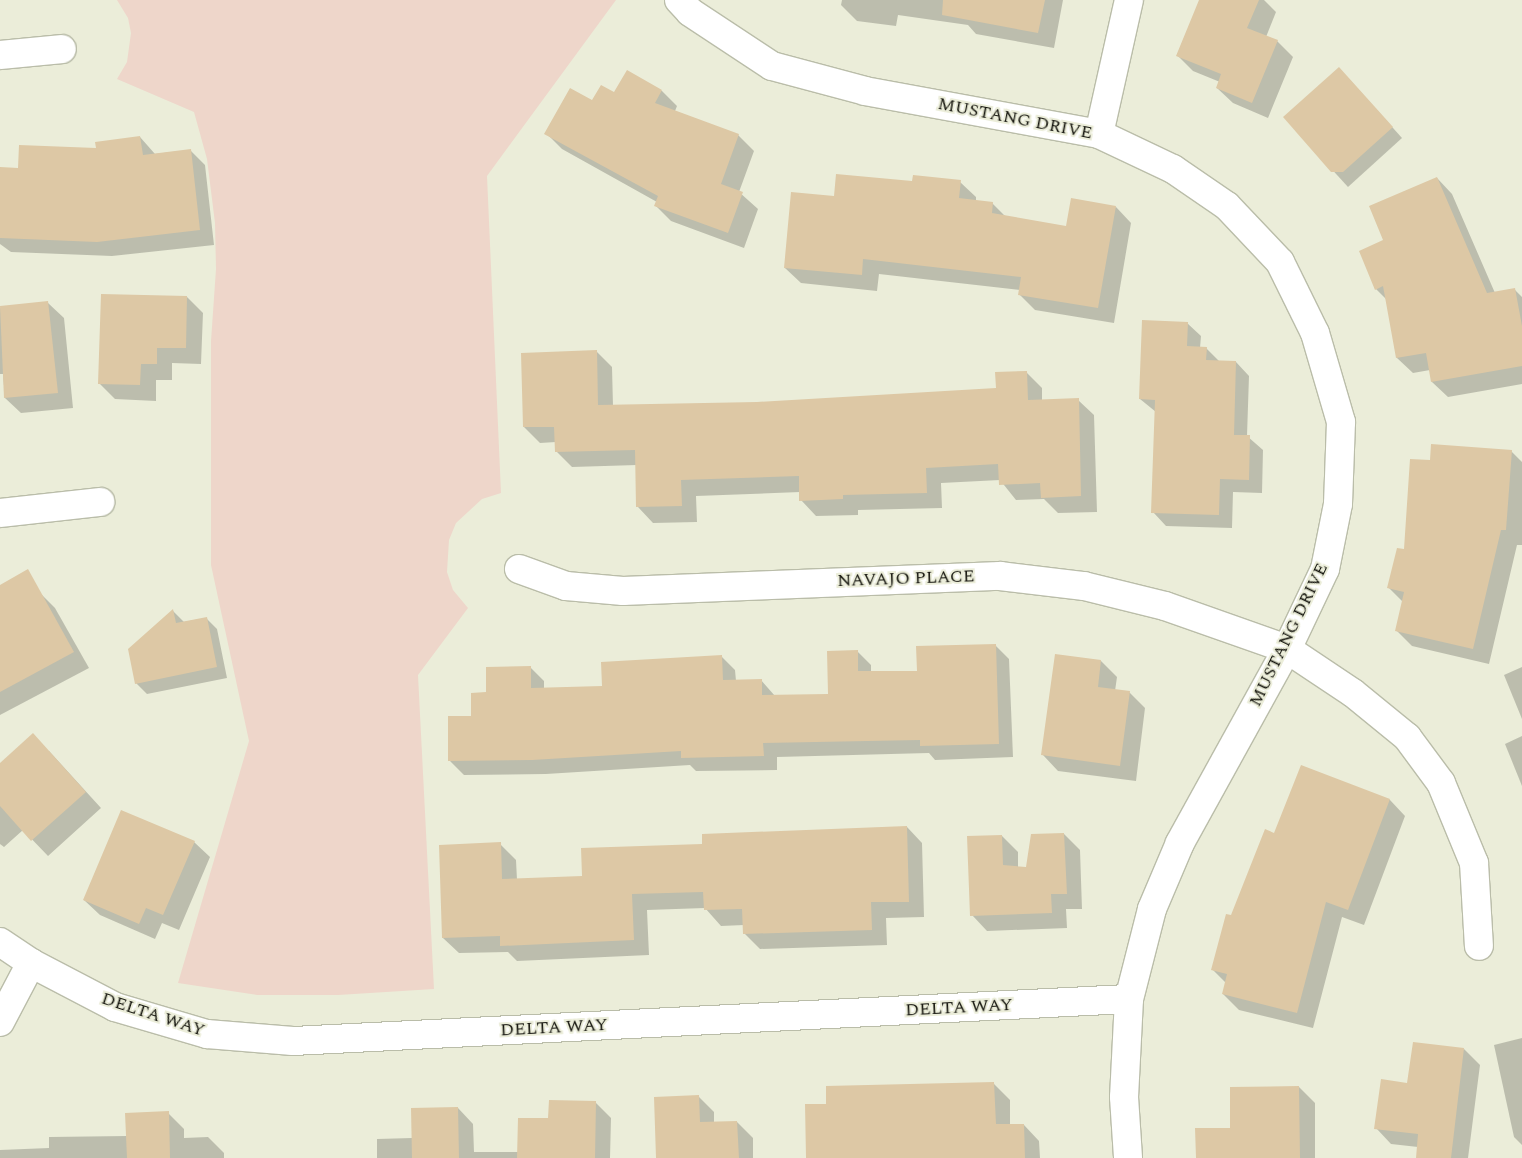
<!DOCTYPE html>
<style>
body{margin:0}
#map{position:relative;width:1522px;height:1158px;overflow:hidden;background:#ebedd9;font-family:Spectral,serif}
div>[style]{position:absolute}
.green>*{inset:0;background:#eed6ca}
.shadow>*{inset:0;background:#0003}
.building>*{inset:0;background:#ddc8a5}
.roads{filter:drop-shadow(1px 0 #babda9) drop-shadow(-1px 0 #babda9) drop-shadow(0 1px #babda9) drop-shadow(0 -1px #babda9)}
.minor>*{height:28px;margin:-14px;padding:0 14px;transform-origin:14px;border-radius:14px;background:#fff}
span{translate:-50% -50%;white-space:nowrap;text-align:center;line-height:1.15;-webkit-text-stroke:4px #ebedd9;paint-order:stroke}
.street-label{font-size:18px;color:#16160f}
</style>
<div id="map">
<div class="green">
<i style="clip-path:polygon(117px 0,616px 0,487px 176px,501px 493px,482px 499px,456px 523px,449px 540px,447px 572px,453px 590px,468px 608px,418px 675px,434px 989px,338px 995px,257px 995px,178px 983px,249px 741px,211px 565px,211px 341px,216px 269px,215px 223px,207px 159px,194px 112px,117px 79px,127px 62px,131px 33px,128px 18px)"></i>
</div>
<div class="shadow">
<i style="clip-path:polygon(842px 0,1063px 0,1054px 48px,976px 34px,968px 25px,898px 15px,896px 26px,857px 21px,841px 5px)"></i>
<i style="clip-path:polygon(1200px 0,1264px 0,1276px 12px,1266px 37px,1277px 41px,1293px 57px,1268px 118px,1233px 103px,1217px 88px,1220px 82px,1193px 71px,1177px 55px)"></i>
<i style="clip-path:polygon(1349px 79px,1402px 138px,1348px 187px,1284px 117px)"></i>
<i style="clip-path:polygon(662px 91px,677px 106px,675px 111px,738px 135px,754px 151px,739px 192px,758px 209px,744px 248px,671px 221px,655px 205px,657px 202px,562px 149px,546px 133px,593px 102px,615px 93px)"></i>
<i style="clip-path:polygon(140px 137px,155px 154px,190px 150px,205px 165px,214px 245px,112px 256px,11px 252px,0 244px,0 168px,19px 169px)"></i>
<i style="clip-path:polygon(1437px 178px,1452px 194px,1495px 293px,1515px 290px,1522px 297px,1522px 384px,1448px 397px,1432px 382px,1430px 370px,1413px 373px,1397px 358px,1387px 300px,1376px 289px,1385px 241px)"></i>
<i style="clip-path:polygon(913px 182px,960px 182px,976px 197px,976px 201px,992px 203px,1006px 217px,1067px 228px,1116px 207px,1131px 223px,1114px 323px,1035px 310px,1019px 294px,1020px 290px,879px 274px,877px 291px,801px 283px,785px 268px,835px 197px)"></i>
<i style="clip-path:polygon(187px 297px,203px 313px,201px 364px,172px 363px,172px 380px,156px 380px,156px 401px,115px 399px,100px 384px)"></i>
<i style="clip-path:polygon(48px 303px,64px 318px,73px 408px,21px 413px,5px 398px,3px 374px,0 374px,0 308px)"></i>
<i style="clip-path:polygon(1187px 323px,1201px 336px,1200px 348px,1206px 348px,1220px 362px,1236px 362px,1249px 376px,1247px 436px,1263px 450px,1262px 493px,1233px 492px,1232px 528px,1166px 526px,1153px 512px,1156px 412px,1140px 399px)"></i>
<i style="clip-path:polygon(596px 351px,612px 367px,613px 406px,757px 403px,997px 389px,1026px 372px,1042px 388px,1042px 401px,1078px 400px,1094px 415px,1097px 512px,1058px 513px,1044px 499px,1016px 500px,1000px 480px,941px 483px,942px 508px,858px 510px,858px 515px,816px 516px,801px 500px,800px 492px,696px 496px,697px 522px,653px 523px,638px 507px,637px 465px,572px 467px,556px 451px,556px 442px,540px 443px,524px 427px)"></i>
<i style="clip-path:polygon(1511px 451px,1522px 462px,1522px 545px,1517px 545px,1489px 664px,1412px 646px,1396px 630px,1403px 602px,1389px 588px,1405px 551px,1431px 461px)"></i>
<i style="clip-path:polygon(0 586px,39px 592px,55px 608px,89px 668px,0 715px)"></i>
<i style="clip-path:polygon(173px 611px,184px 622px,206px 618px,217px 629px,227px 678px,147px 694px,136px 683px)"></i>
<i style="clip-path:polygon(995px 645px,1009px 659px,1013px 757px,935px 760px,929px 753px,777px 757px,777px 770px,696px 771px,690px 765px,546px 774px,464px 775px,450px 761px,487px 693px,530px 667px,544px 681px,544px 689px,603px 687px,721px 656px,735px 670px,736px 681px,761px 680px,775px 696px,830px 695px,857px 651px,871px 665px,871px 672px,918px 672px)"></i>
<i style="clip-path:polygon(1056px 655px,1101px 661px,1117px 677px,1115px 691px,1129px 692px,1145px 708px,1136px 781px,1058px 771px,1043px 755px)"></i>
<i style="clip-path:polygon(1522px 667px,1522px 719px,1504px 675px)"></i>
<i style="clip-path:polygon(1522px 736px,1522px 786px,1505px 744px)"></i>
<i style="clip-path:polygon(49px 751px,101px 808px,48px 856px,23px 830px,4px 847px,0 844px,0 764px)"></i>
<i style="clip-path:polygon(1301px 767px,1390px 800px,1405px 816px,1364px 925px,1342px 917px,1313px 1028px,1239px 1010px,1223px 994px,1226px 983px,1213px 970px,1232px 917px,1275px 834px)"></i>
<i style="clip-path:polygon(907px 827px,922px 843px,924px 917px,886px 918px,887px 945px,760px 949px,744px 933px,744px 925px,721px 926px,705px 908px,647px 910px,649px 955px,517px 961px,508px 952px,459px 953px,443px 938px,500px 844px,516px 860px,517px 880px,583px 877px,703px 845px)"></i>
<i style="clip-path:polygon(1064px 834px,1080px 850px,1082px 909px,1066px 909px,1067px 928px,987px 931px,972px 915px,1002px 836px,1018px 852px,1018px 867px,1027px 868px)"></i>
<i style="clip-path:polygon(194px 842px,210px 857px,179px 930px,162px 923px,155px 939px,100px 915px,84px 900px)"></i>
<i style="clip-path:polygon(1522px 1038px,1522px 1145px,1514px 1137px,1494px 1045px)"></i>
<i style="clip-path:polygon(1464px 1049px,1480px 1065px,1468px 1158px,1417px 1158px,1418px 1147px,1391px 1144px,1376px 1128px,1409px 1085px)"></i>
<i style="clip-path:polygon(994px 1084px,1010px 1100px,1010px 1125px,1024px 1125px,1039px 1141px,1040px 1158px,807px 1158px,828px 1105px)"></i>
<i style="clip-path:polygon(1299px 1087px,1315px 1103px,1315px 1158px,1197px 1158px,1232px 1129px)"></i>
<i style="clip-path:polygon(698px 1096px,714px 1112px,714px 1123px,737px 1122px,753px 1138px,753px 1158px,658px 1158px)"></i>
<i style="clip-path:polygon(595px 1102px,611px 1118px,610px 1158px,377px 1158px,377px 1139px,412px 1138px,458px 1108px,473px 1124px,474px 1152px,519px 1152px,549px 1120px)"></i>
<i style="clip-path:polygon(168px 1113px,184px 1129px,184px 1138px,208px 1137px,224px 1153px,224px 1158px,0 1158px,0 1150px,49px 1148px,49px 1137px,127px 1136px)"></i>
</div>
<div class="building">
<i style="clip-path:polygon(943px 0,1045px 0,1038px 33px,942px 15px)"></i>
<i style="clip-path:polygon(1199px 0,1259px 0,1247px 28px,1278px 40px,1252px 103px,1216px 88px,1221px 74px,1176px 56px)"></i>
<i style="clip-path:polygon(1339px 67px,1393px 127px,1343px 172px,1331px 172px,1283px 117px)"></i>
<i style="clip-path:polygon(627px 70px,662px 90px,655px 103px,739px 134px,721px 184px,743px 192px,728px 233px,654px 206px,658px 196px,544px 134px,570px 88px,592px 100px,601px 85px,614px 92px)"></i>
<i style="clip-path:polygon(140px 136px,143px 155px,191px 149px,200px 230px,97px 242px,0 238px,0 167px,18px 168px,19px 145px,96px 148px,95px 142px)"></i>
<i style="clip-path:polygon(836px 174px,912px 181px,913px 175px,961px 180px,959px 198px,993px 202px,992px 213px,1066px 226px,1071px 198px,1116px 206px,1098px 308px,1018px 295px,1021px 277px,863px 259px,862px 275px,784px 268px,791px 192px,834px 196px)"></i>
<i style="clip-path:polygon(1437px 177px,1487px 293px,1515px 288px,1522px 326px,1522px 366px,1431px 382px,1426px 353px,1396px 358px,1383px 286px,1375px 290px,1359px 251px,1383px 240px,1369px 206px)"></i>
<i style="clip-path:polygon(101px 294px,187px 296px,186px 348px,157px 348px,157px 364px,141px 364px,140px 385px,98px 384px)"></i>
<i style="clip-path:polygon(48px 301px,58px 393px,4px 398px,0 306px)"></i>
<i style="clip-path:polygon(1142px 320px,1188px 322px,1187px 346px,1207px 347px,1206px 360px,1236px 361px,1234px 435px,1250px 435px,1249px 480px,1220px 479px,1219px 515px,1151px 513px,1155px 400px,1139px 399px)"></i>
<i style="clip-path:polygon(597px 350px,598px 405px,757px 402px,996px 388px,995px 372px,1027px 371px,1028px 400px,1079px 398px,1081px 496px,1041px 498px,1040px 483px,999px 485px,998px 464px,926px 468px,927px 493px,843px 495px,843px 499px,799px 501px,799px 476px,681px 480px,682px 506px,636px 507px,635px 450px,555px 452px,554px 427px,523px 427px,521px 353px)"></i>
<i style="clip-path:polygon(1431px 444px,1512px 450px,1506px 530px,1501px 530px,1473px 649px,1395px 631px,1404px 592px,1387px 588px,1397px 548px,1404px 549px,1410px 459px,1430px 460px)"></i>
<i style="clip-path:polygon(28px 569px,74px 652px,0 692px,0 585px)"></i>
<i style="clip-path:polygon(173px 609px,176px 623px,207px 617px,217px 667px,135px 684px,128px 649px)"></i>
<i style="clip-path:polygon(996px 644px,999px 744px,920px 746px,920px 740px,763px 743px,764px 756px,681px 758px,681px 751px,532px 760px,448px 761px,448px 716px,471px 716px,471px 693px,486px 692px,486px 667px,531px 666px,531px 688px,602px 686px,601px 662px,722px 655px,723px 680px,762px 679px,762px 695px,828px 694px,827px 651px,858px 650px,858px 671px,917px 671px,916px 646px)"></i>
<i style="clip-path:polygon(1055px 654px,1101px 660px,1098px 687px,1130px 691px,1120px 766px,1041px 755px)"></i>
<i style="clip-path:polygon(33px 733px,86px 792px,31px 841px,0 806px,0 763px)"></i>
<i style="clip-path:polygon(1301px 765px,1390px 799px,1348px 910px,1326px 902px,1297px 1013px,1222px 994px,1227px 974px,1211px 970px,1226px 914px,1231px 915px,1265px 829px,1274px 833px)"></i>
<i style="clip-path:polygon(121px 810px,195px 841px,163px 915px,146px 908px,139px 924px,83px 900px)"></i>
<i style="clip-path:polygon(907px 826px,909px 902px,871px 902px,872px 930px,743px 934px,742px 909px,704px 910px,703px 892px,632px 894px,634px 940px,500px 946px,500px 936px,442px 938px,439px 845px,501px 842px,502px 879px,582px 876px,581px 848px,702px 844px,702px 834px)"></i>
<i style="clip-path:polygon(1064px 833px,1067px 894px,1051px 894px,1052px 913px,970px 916px,967px 836px,1002px 835px,1003px 865px,1026px 867px,1031px 834px)"></i>
<i style="clip-path:polygon(1413px 1042px,1464px 1048px,1451px 1158px,1416px 1158px,1418px 1134px,1374px 1129px,1381px 1079px,1407px 1083px)"></i>
<i style="clip-path:polygon(994px 1082px,996px 1124px,1024px 1124px,1025px 1158px,806px 1158px,805px 1104px,826px 1104px,826px 1086px)"></i>
<i style="clip-path:polygon(1299px 1086px,1300px 1158px,1196px 1158px,1195px 1128px,1230px 1128px,1230px 1087px)"></i>
<i style="clip-path:polygon(699px 1095px,700px 1122px,737px 1121px,739px 1158px,656px 1158px,654px 1097px)"></i>
<i style="clip-path:polygon(549px 1100px,596px 1101px,595px 1158px,517px 1158px,518px 1118px,548px 1118px)"></i>
<i style="clip-path:polygon(458px 1107px,459px 1158px,412px 1158px,411px 1108px)"></i>
<i style="clip-path:polygon(169px 1111px,170px 1158px,127px 1158px,125px 1113px)"></i>
</div>
<div class="roads">
<div class="minor">
<i style="left:679px;top:0;width:16px;rotate:47deg"></i>
<i style="left:690px;top:12px;width:98px;rotate:33.4deg"></i>
<i style="left:772px;top:66px;width:96px;rotate:15deg"></i>
<i style="left:865px;top:91px;width:238px;rotate:10.4deg"></i>
<i style="left:1099px;top:134px;width:82px;rotate:25.3deg"></i>
<i style="left:1173px;top:169px;width:65px;rotate:34.4deg"></i>
<i style="left:1227px;top:206px;width:77px;rotate:46.6deg"></i>
<i style="left:1280px;top:262px;width:79px;rotate:63.8deg"></i>
<i style="left:1315px;top:333px;width:93px;rotate:73.7deg"></i>
<i style="left:1341px;top:422px;width:82px;rotate:92.1deg"></i>
<i style="left:1338px;top:504px;width:66px;rotate:101.3deg"></i>
<i style="left:1325px;top:569px;width:89px;rotate:115.4deg"></i>
<i style="left:1287px;top:649px;width:222px;rotate:118.9deg"></i>
<i style="left:1180px;top:843px;width:72px;rotate:113deg"></i>
<i style="left:1152px;top:909px;width:93px;rotate:104.3deg"></i>
<i style="left:1129px;top:999px;width:98px;rotate:92.9deg"></i>
<i style="left:1124px;top:1097px;width:61px;rotate:86.2deg"></i>
<i style="left:0;top:55px;width:62px;rotate:-5.5deg"></i>
<i style="left:1099px;top:134px;width:137px;rotate:-77.4deg"></i>
<i style="left:0;top:513px;width:101px;rotate:-6.3deg"></i>
<i style="left:519px;top:569px;width:50px;rotate:19.9deg"></i>
<i style="left:566px;top:586px;width:57px;rotate:5deg"></i>
<i style="left:623px;top:591px;width:377px;rotate:-2.3deg"></i>
<i style="left:1000px;top:576px;width:85px;rotate:6.8deg"></i>
<i style="left:1084px;top:586px;width:83px;rotate:13.9deg"></i>
<i style="left:1165px;top:606px;width:129px;rotate:19.4deg"></i>
<i style="left:1287px;top:649px;width:79px;rotate:33.7deg"></i>
<i style="left:1353px;top:693px;width:70px;rotate:39.2deg"></i>
<i style="left:1407px;top:737px;width:57px;rotate:53.5deg"></i>
<i style="left:1441px;top:783px;width:87px;rotate:67.6deg"></i>
<i style="left:1474px;top:863px;width:83px;rotate:86.6deg"></i>
<i style="left:0;top:942px;width:37px;rotate:34deg"></i>
<i style="left:31px;top:963px;width:95px;rotate:27.6deg"></i>
<i style="left:115px;top:1007px;width:96px;rotate:16.4deg"></i>
<i style="left:207px;top:1034px;width:86px;rotate:4.7deg"></i>
<i style="left:293px;top:1041px;width:837px;rotate:-2.88deg"></i>
<i style="left:0;top:1022px;width:67px;rotate:-62.3deg"></i>
</div>
</div>
<div class="street-label">
<span style="left:1015px;top:119px;rotate:11deg">MUSTANG DRIVE</span>
<span style="left:906px;top:579px;rotate:-2deg">NAVAJO PLACE</span>
<span style="left:1289px;top:635px;rotate:-64deg">MUSTANG DRIVE</span>
<span style="left:959px;top:1008px;rotate:-3deg">DELTA WAY</span>
<span style="left:153px;top:1015px;rotate:18deg">DELTA WAY</span>
<span style="left:554px;top:1028px;rotate:-3deg">DELTA WAY</span>
</div>
</div>
